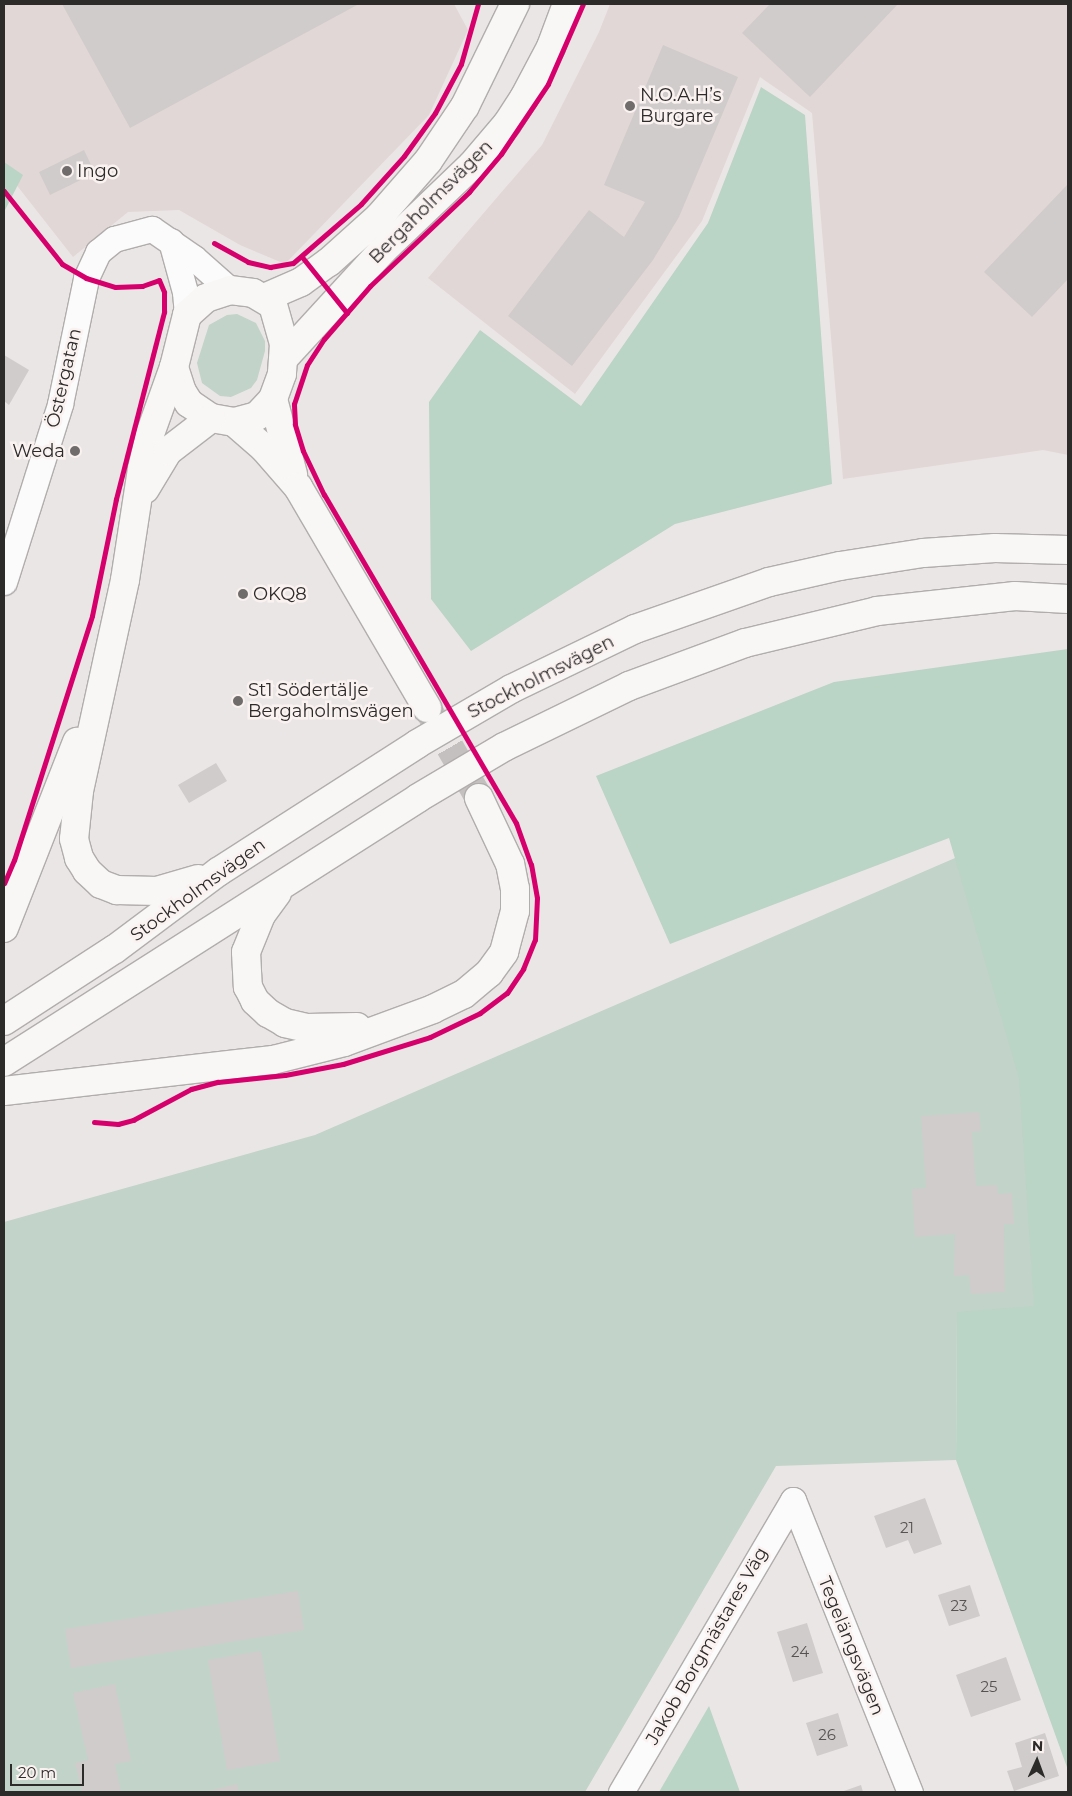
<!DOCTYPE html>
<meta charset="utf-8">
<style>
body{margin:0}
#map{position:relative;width:1072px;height:1796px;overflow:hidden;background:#ebe6e6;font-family:Montserrat,sans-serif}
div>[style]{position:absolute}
.built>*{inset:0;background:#e1d7d6}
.green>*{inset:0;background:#c2d3c9}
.forest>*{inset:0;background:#bad4c5}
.building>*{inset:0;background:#d0cccc}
.secondary-tunnel>*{height:28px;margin-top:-14px;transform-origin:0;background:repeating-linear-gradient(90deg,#c5c0c0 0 28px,transparent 0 42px)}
.roads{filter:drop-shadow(1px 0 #b1adad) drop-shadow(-1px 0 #b1adad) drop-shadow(0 1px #b1adad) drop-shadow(0 -1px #b1adad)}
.street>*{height:25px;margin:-12.5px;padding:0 12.5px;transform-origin:12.5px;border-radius:12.5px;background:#fcfbfb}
.secondary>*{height:28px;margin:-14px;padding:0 14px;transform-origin:14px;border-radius:14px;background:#f9f6f6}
.cycleway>*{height:5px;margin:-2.5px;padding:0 2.5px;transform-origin:2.5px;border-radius:2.5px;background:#d6006c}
.dots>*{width:14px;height:14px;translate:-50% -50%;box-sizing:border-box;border:2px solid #faf2f1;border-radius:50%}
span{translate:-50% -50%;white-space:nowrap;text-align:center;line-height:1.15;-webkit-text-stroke:5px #faf2f1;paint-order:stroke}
.number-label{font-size:15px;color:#565252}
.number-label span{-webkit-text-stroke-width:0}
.poi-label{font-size:18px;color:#2d2a2a}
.left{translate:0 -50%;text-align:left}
.right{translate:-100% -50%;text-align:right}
.street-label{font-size:18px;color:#2d2a2a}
.frame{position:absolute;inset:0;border:5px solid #2d2a2a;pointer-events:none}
.north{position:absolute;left:1012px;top:1736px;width:50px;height:50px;-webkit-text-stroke:4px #faf2f1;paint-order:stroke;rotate:2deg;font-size:14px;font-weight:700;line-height:20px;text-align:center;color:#2d2a2a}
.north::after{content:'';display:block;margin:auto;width:18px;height:22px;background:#2d2a2a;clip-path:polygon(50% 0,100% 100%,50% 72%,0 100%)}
.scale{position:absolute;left:10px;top:1764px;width:74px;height:22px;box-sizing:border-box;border:2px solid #2d2a2a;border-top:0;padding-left:6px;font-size:15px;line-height:18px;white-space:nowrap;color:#2d2a2a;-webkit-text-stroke:4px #faf2f1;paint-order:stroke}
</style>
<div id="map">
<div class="built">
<i style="clip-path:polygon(4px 4px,454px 4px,468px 30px,429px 115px,285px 264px,240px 245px,179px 210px,128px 212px,73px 257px,4px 169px)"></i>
<i style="clip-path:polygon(610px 4px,1068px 4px,1068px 455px,1043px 450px,843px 479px,812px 113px,760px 77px,702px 221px,575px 394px,428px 278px,542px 145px,599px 32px)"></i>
</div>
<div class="green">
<i style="clip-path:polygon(237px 314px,256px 323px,265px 341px,265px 351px,257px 380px,251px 388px,231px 397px,220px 396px,202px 383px,197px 363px,209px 325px,227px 315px)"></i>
<i style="clip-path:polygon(1068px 757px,1068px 1540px,957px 1312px,956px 1460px,776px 1466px,585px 1792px,4px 1792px,4px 1222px,315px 1135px,955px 858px)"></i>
</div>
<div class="forest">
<i style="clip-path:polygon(761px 87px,805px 115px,832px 484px,675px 524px,471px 651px,431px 599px,429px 402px,480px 330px,581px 406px,708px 223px)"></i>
<i style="clip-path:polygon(4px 162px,23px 175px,4px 212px)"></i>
<i style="clip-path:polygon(1068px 649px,1068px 1770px,956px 1460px,957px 1312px,1034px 1306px,1019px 1078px,949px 838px,670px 944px,596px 776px,834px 682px)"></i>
<i style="clip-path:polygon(709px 1706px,740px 1792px,659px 1792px)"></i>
</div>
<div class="building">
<i style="clip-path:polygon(62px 4px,359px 4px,130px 128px)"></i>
<i style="clip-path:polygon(770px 4px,898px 4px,810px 97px,742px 33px)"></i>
<i style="clip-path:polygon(663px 45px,738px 77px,679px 217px,653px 260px,572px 366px,508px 316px,589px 210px,624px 237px,645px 202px,604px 185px)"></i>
<i style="clip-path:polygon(84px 150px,95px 173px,50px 195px,39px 172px)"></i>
<i style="clip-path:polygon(1068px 184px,1068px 279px,1032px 317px,984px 272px)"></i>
<i style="clip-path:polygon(4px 355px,29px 370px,9px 405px,4px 401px)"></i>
<i style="clip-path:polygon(216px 763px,227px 781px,189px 803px,178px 785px)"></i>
<i style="clip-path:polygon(979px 1112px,981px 1131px,972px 1132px,976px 1186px,997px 1185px,998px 1194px,1012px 1193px,1014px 1224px,1004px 1224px,1005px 1292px,971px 1294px,969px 1275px,954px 1276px,955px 1234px,915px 1237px,912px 1189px,926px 1188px,921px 1116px)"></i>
<i style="clip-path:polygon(925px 1498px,942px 1544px,914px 1554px,908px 1540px,886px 1548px,874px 1516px)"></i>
<i style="clip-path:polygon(970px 1585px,980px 1616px,949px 1626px,938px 1595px)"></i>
<i style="clip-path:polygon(298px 1591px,304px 1630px,71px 1668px,65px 1629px)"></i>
<i style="clip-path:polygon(807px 1623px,823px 1673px,793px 1682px,777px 1632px)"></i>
<i style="clip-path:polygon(261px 1651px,280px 1761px,227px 1770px,208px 1660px)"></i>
<i style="clip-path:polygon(1006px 1657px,1021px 1700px,971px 1717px,956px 1675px)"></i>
<i style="clip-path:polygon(115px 1684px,131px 1761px,115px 1764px,121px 1792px,82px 1792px,75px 1763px,88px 1760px,73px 1693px)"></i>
<i style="clip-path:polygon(838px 1713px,848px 1746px,817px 1756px,806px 1723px)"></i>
<i style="clip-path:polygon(1045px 1733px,1059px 1776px,1014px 1791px,1007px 1771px,1022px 1767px,1015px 1743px)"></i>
<i style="clip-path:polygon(237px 1784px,239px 1792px,205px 1792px)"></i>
<i style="clip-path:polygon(861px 1785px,863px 1792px,841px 1792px)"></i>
</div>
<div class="secondary-tunnel">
<i style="left:429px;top:711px;width:100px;rotate:60.1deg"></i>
</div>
<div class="roads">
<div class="street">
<i style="left:171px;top:241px;width:53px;rotate:74.6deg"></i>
<i style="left:185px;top:292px;width:23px;rotate:85deg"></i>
<i style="left:4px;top:582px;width:187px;rotate:-72.5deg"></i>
<i style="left:60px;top:404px;width:129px;rotate:-78.3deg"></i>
<i style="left:86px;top:278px;width:29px;rotate:-65deg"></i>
<i style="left:98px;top:252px;width:21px;rotate:-39deg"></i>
<i style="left:114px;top:239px;width:39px;rotate:-15deg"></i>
<i style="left:152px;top:229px;width:51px;rotate:34.6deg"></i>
<i style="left:194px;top:258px;width:48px;rotate:41.6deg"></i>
<i style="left:793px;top:1500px;width:315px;rotate:68.2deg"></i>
<i style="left:621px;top:1792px;width:339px;rotate:-59.5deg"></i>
</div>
<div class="secondary">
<i style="left:230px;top:290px;width:23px;rotate:7deg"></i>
<i style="left:253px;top:293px;width:23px;rotate:31deg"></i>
<i style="left:273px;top:305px;width:41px;rotate:74.2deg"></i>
<i style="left:284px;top:344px;width:30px;rotate:94deg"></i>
<i style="left:282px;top:374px;width:27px;rotate:110deg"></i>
<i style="left:273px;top:399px;width:23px;rotate:133deg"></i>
<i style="left:257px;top:416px;width:24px;rotate:165deg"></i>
<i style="left:234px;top:422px;width:23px;rotate:-170deg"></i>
<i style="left:211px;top:418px;width:27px;rotate:-146deg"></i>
<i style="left:189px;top:403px;width:13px;rotate:-122deg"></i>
<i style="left:182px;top:392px;width:26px;rotate:-108deg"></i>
<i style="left:174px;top:367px;width:54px;rotate:-76deg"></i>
<i style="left:187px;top:315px;width:25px;rotate:-42deg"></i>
<i style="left:206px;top:298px;width:25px;rotate:-18deg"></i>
<i style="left:264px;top:298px;width:40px;rotate:-23.4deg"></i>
<i style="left:301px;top:282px;width:34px;rotate:-36deg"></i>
<i style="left:329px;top:262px;width:67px;rotate:-42deg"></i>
<i style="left:379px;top:217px;width:74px;rotate:-48.8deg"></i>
<i style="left:428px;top:161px;width:66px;rotate:-56.1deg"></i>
<i style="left:465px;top:106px;width:114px;rotate:-63.9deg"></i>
<i style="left:284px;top:358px;width:144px;rotate:-47.5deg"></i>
<i style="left:381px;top:252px;width:126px;rotate:-43.7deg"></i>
<i style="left:472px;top:165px;width:54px;rotate:-49.5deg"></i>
<i style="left:507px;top:124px;width:31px;rotate:-57deg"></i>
<i style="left:524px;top:98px;width:58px;rotate:-62.1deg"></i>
<i style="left:551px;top:47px;width:46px;rotate:-69.6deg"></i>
<i style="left:174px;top:367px;width:71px;rotate:109.7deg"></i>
<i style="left:150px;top:434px;width:36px;rotate:103deg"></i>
<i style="left:142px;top:469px;width:112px;rotate:98.7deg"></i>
<i style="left:125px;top:580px;width:216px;rotate:102.3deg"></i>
<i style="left:79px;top:791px;width:48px;rotate:95.9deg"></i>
<i style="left:74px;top:839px;width:20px;rotate:75deg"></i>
<i style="left:79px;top:858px;width:15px;rotate:58deg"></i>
<i style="left:87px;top:871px;width:19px;rotate:43deg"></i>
<i style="left:101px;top:884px;width:17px;rotate:21deg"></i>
<i style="left:117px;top:890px;width:40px;rotate:1.4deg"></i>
<i style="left:157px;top:891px;width:43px;rotate:-16.3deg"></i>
<i style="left:273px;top:399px;width:78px;rotate:75.1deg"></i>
<i style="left:234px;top:422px;width:40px;rotate:41deg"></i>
<i style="left:264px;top:448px;width:52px;rotate:48.9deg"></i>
<i style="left:298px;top:487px;width:256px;rotate:59.7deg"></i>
<i style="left:145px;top:489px;width:44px;rotate:-58.8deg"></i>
<i style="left:168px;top:451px;width:54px;rotate:-37.5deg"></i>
<i style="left:277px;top:893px;width:27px;rotate:126deg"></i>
<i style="left:261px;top:915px;width:40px;rotate:112deg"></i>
<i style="left:246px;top:952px;width:35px;rotate:87deg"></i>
<i style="left:248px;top:987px;width:16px;rotate:63deg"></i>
<i style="left:255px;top:1001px;width:18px;rotate:43deg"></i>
<i style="left:268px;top:1013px;width:20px;rotate:30deg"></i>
<i style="left:285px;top:1023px;width:23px;rotate:13deg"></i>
<i style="left:307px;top:1028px;width:50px;rotate:-1.1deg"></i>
<i style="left:4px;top:928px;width:200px;rotate:-68.6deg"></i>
<i style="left:4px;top:1021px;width:132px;rotate:-33deg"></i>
<i style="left:115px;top:949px;width:129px;rotate:-36.8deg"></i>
<i style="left:218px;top:872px;width:237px;rotate:-32.7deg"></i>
<i style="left:417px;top:744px;width:109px;rotate:-30.3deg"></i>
<i style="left:511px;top:689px;width:138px;rotate:-25.8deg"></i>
<i style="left:635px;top:629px;width:142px;rotate:-19.3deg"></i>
<i style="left:769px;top:582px;width:73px;rotate:-12.7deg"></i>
<i style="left:840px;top:566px;width:84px;rotate:-8.9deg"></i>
<i style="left:923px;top:553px;width:72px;rotate:-4deg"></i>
<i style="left:995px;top:548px;width:73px;rotate:1.6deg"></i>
<i style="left:4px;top:1062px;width:491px;rotate:-32.5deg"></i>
<i style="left:418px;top:798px;width:100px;rotate:-30.7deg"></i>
<i style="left:504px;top:747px;width:139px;rotate:-26deg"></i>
<i style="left:629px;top:686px;width:124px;rotate:-20.3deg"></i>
<i style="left:745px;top:643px;width:136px;rotate:-13.6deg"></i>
<i style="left:877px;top:611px;width:139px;rotate:-6.2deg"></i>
<i style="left:1015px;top:596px;width:53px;rotate:3.2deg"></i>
<i style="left:4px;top:1091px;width:271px;rotate:-6.6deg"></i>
<i style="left:273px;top:1060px;width:73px;rotate:-14.2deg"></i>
<i style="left:344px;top:1042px;width:95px;rotate:-20.3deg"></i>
<i style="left:433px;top:1009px;width:34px;rotate:-26deg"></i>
<i style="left:464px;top:994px;width:33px;rotate:-40deg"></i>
<i style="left:489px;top:973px;width:26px;rotate:-54deg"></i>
<i style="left:504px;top:952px;width:42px;rotate:-75deg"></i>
<i style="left:515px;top:911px;width:22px;rotate:-90deg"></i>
<i style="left:515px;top:889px;width:25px;rotate:-101deg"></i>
<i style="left:510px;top:864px;width:73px;rotate:-115.2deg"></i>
</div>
</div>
<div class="cycleway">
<i style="left:4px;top:191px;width:93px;rotate:51.5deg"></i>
<i style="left:62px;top:264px;width:28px;rotate:30deg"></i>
<i style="left:86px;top:278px;width:30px;rotate:17deg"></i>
<i style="left:115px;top:287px;width:27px;rotate:-2deg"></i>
<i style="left:142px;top:286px;width:18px;rotate:-19deg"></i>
<i style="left:159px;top:280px;width:13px;rotate:67deg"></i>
<i style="left:164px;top:292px;width:20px;rotate:90deg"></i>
<i style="left:164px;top:312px;width:193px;rotate:104.4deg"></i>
<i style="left:116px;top:499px;width:119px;rotate:101.6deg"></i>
<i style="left:92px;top:616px;width:256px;rotate:107.7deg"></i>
<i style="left:14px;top:860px;width:25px;rotate:113deg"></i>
<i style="left:214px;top:243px;width:39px;rotate:29deg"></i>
<i style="left:248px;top:262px;width:23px;rotate:13deg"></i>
<i style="left:270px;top:267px;width:23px;rotate:-10deg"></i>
<i style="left:293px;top:263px;width:90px;rotate:-40.9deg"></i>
<i style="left:361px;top:204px;width:64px;rotate:-48.1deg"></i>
<i style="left:404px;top:156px;width:53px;rotate:-54.2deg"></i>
<i style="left:435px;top:113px;width:55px;rotate:-62deg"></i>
<i style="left:461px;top:64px;width:62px;rotate:-74.2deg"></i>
<i style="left:302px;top:257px;width:72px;rotate:51.2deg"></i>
<i style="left:94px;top:1122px;width:24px;rotate:5deg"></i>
<i style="left:118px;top:1124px;width:16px;rotate:-15deg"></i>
<i style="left:133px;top:1120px;width:66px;rotate:-28.1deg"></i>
<i style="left:191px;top:1089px;width:28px;rotate:-15deg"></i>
<i style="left:218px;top:1082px;width:67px;rotate:-6deg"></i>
<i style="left:285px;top:1075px;width:59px;rotate:-10.7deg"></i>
<i style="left:343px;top:1064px;width:91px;rotate:-17.2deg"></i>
<i style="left:430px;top:1037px;width:55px;rotate:-25.6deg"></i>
<i style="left:480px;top:1013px;width:34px;rotate:-37deg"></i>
<i style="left:507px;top:993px;width:29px;rotate:-56deg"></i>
<i style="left:523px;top:969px;width:31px;rotate:-68deg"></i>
<i style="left:535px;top:940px;width:42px;rotate:-87.3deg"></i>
<i style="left:537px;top:898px;width:34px;rotate:-100deg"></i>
<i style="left:531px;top:865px;width:45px;rotate:-109.7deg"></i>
<i style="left:516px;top:823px;width:380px;rotate:-120.3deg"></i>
<i style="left:324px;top:495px;width:49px;rotate:-115.5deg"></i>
<i style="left:303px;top:451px;width:28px;rotate:-107deg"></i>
<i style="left:295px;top:424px;width:20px;rotate:-93deg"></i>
<i style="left:294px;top:404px;width:41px;rotate:-71.6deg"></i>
<i style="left:307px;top:365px;width:31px;rotate:-57deg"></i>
<i style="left:324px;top:339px;width:70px;rotate:-49deg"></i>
<i style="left:370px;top:286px;width:137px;rotate:-43.5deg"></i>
<i style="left:469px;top:192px;width:50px;rotate:-49.9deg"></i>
<i style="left:501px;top:154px;width:84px;rotate:-56.1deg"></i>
<i style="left:548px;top:84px;width:87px;rotate:-66.4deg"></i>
</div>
<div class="dots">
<i style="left:630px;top:106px;background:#706c6c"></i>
<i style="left:67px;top:171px;background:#706c6c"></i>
<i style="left:75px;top:451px;background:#706c6c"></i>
<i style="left:243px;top:594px;background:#706c6c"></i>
<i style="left:238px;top:701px;background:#706c6c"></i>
</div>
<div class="number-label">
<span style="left:907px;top:1528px">21</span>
<span style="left:959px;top:1606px">23</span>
<span style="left:800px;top:1652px">24</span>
<span style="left:989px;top:1687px">25</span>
<span style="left:827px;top:1735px">26</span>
</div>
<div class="poi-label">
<span class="left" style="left:640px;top:106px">N.O.A.H’s<br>Burgare</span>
<span class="left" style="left:77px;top:171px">Ingo</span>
<span class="right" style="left:65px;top:451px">Weda</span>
<span class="left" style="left:253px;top:594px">OKQ8</span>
<span class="left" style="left:248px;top:701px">St1 Södertälje<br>Bergaholmsvägen</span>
</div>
<div class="street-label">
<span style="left:431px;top:202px;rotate:-45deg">Bergaholmsvägen</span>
<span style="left:64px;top:378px;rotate:-77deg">Östergatan</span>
<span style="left:541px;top:677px;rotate:-27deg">Stockholmsvägen</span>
<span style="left:198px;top:890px;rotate:-36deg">Stockholmsvägen</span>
<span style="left:707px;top:1646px;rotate:-60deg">Jakob Borgmästares Väg</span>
<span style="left:851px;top:1646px;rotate:68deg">Tegelängsvägen</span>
</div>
<div class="frame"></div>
<div class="north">N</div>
<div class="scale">20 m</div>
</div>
